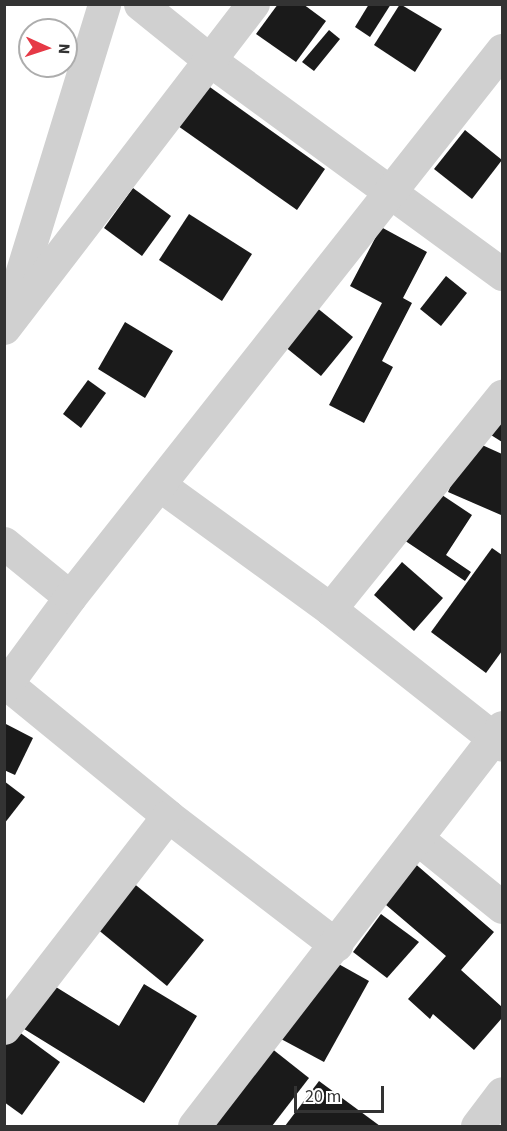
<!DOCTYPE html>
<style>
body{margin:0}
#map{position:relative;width:507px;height:1131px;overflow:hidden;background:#fff;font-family:"Source Sans 3",sans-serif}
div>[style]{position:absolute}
.building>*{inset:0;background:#1a1a1a}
.minor>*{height:33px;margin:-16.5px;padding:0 16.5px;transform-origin:16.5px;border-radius:16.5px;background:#d0d0d0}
span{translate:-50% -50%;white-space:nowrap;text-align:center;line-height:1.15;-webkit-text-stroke:6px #fff;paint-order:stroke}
.frame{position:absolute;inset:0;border:6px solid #333;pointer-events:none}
.north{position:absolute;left:18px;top:18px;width:60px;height:60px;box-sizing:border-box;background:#fff;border:2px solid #adadad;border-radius:50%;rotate:93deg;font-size:16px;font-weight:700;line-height:24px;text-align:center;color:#333}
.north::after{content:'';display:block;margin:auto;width:21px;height:27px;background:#e63946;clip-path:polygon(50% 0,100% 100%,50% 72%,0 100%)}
.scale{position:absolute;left:294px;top:1086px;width:90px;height:27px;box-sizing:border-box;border:3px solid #333;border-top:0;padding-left:8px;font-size:18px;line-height:21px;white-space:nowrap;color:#333;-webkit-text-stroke:4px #fff;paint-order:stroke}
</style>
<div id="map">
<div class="building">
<i style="clip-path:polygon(278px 4px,303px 4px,326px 21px,296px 62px,256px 34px)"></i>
<i style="clip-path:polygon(369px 4px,391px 4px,370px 37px,355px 27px)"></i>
<i style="clip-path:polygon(400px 4px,442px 29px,415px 72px,374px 45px)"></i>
<i style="clip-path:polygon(329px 30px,340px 39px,314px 71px,302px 62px)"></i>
<i style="clip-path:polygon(207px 85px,325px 169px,297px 210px,178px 126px)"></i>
<i style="clip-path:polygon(465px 130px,502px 160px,472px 199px,434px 169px)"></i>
<i style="clip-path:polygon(133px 188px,171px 216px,142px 256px,104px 228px)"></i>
<i style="clip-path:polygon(189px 214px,252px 254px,222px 301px,159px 260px)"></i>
<i style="clip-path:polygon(381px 227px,427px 252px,403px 298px,412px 303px,382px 361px,393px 367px,364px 423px,329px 405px,382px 303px,350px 286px)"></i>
<i style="clip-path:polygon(446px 276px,467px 293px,441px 326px,420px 309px)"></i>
<i style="clip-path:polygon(316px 307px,353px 337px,321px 376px,284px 346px)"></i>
<i style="clip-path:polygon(125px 322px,173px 351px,145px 398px,98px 369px)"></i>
<i style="clip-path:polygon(88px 380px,106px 393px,81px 428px,63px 414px)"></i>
<i style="clip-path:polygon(502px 417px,502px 442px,491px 435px)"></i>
<i style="clip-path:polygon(471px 440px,502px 454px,501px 515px,448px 492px)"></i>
<i style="clip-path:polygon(427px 485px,472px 515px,446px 555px,471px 572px,465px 581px,395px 534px)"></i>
<i style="clip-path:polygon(492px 548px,502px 555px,502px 651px,486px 673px,431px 632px)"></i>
<i style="clip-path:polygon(402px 562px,443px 598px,414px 631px,374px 595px)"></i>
<i style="clip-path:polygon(4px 723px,33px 738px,15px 775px,4px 770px)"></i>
<i style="clip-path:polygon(4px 781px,25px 797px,4px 824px)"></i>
<i style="clip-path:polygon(412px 861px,494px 932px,461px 970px,502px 1007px,502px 1018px,474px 1050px,433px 1014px,430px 1019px,408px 999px,446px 956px,379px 899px)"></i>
<i style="clip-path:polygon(127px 878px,204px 940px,167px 986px,91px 924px)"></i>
<i style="clip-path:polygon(381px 914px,419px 942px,387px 978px,353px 952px)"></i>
<i style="clip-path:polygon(326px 957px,369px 981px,324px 1062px,281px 1039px)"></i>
<i style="clip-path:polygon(43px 979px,119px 1026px,144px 984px,197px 1016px,144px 1103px,16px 1024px)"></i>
<i style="clip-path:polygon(11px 1026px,60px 1062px,22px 1115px,4px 1102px,4px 1035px)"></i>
<i style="clip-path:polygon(266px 1044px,309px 1078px,272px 1126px,206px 1126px)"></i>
<i style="clip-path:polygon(319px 1081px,380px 1126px,285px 1126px)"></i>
</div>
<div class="minor">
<i style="left:140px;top:4px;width:91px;rotate:38.8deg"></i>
<i style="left:211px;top:61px;width:361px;rotate:36.2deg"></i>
<i style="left:11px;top:307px;width:317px;rotate:-72.9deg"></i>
<i style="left:4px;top:328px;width:409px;rotate:-52.5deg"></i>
<i style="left:161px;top:486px;width:209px;rotate:36deg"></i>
<i style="left:330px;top:609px;width:219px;rotate:38.3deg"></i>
<i style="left:4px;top:543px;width:85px;rotate:39.3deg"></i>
<i style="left:330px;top:609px;width:274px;rotate:-51.1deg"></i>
<i style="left:7px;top:684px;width:208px;rotate:39.3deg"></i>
<i style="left:168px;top:816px;width:212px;rotate:37.5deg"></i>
<i style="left:4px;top:687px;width:112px;rotate:-53.7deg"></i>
<i style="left:70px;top:597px;width:697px;rotate:-51.7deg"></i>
<i style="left:418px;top:839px;width:108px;rotate:39deg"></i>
<i style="left:4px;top:1028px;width:268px;rotate:-52.3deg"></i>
<i style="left:194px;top:1126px;width:504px;rotate:-52.33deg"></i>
<i style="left:477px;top:1126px;width:41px;rotate:-52.9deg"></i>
</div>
<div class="frame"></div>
<div class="north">N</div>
<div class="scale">20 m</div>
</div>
